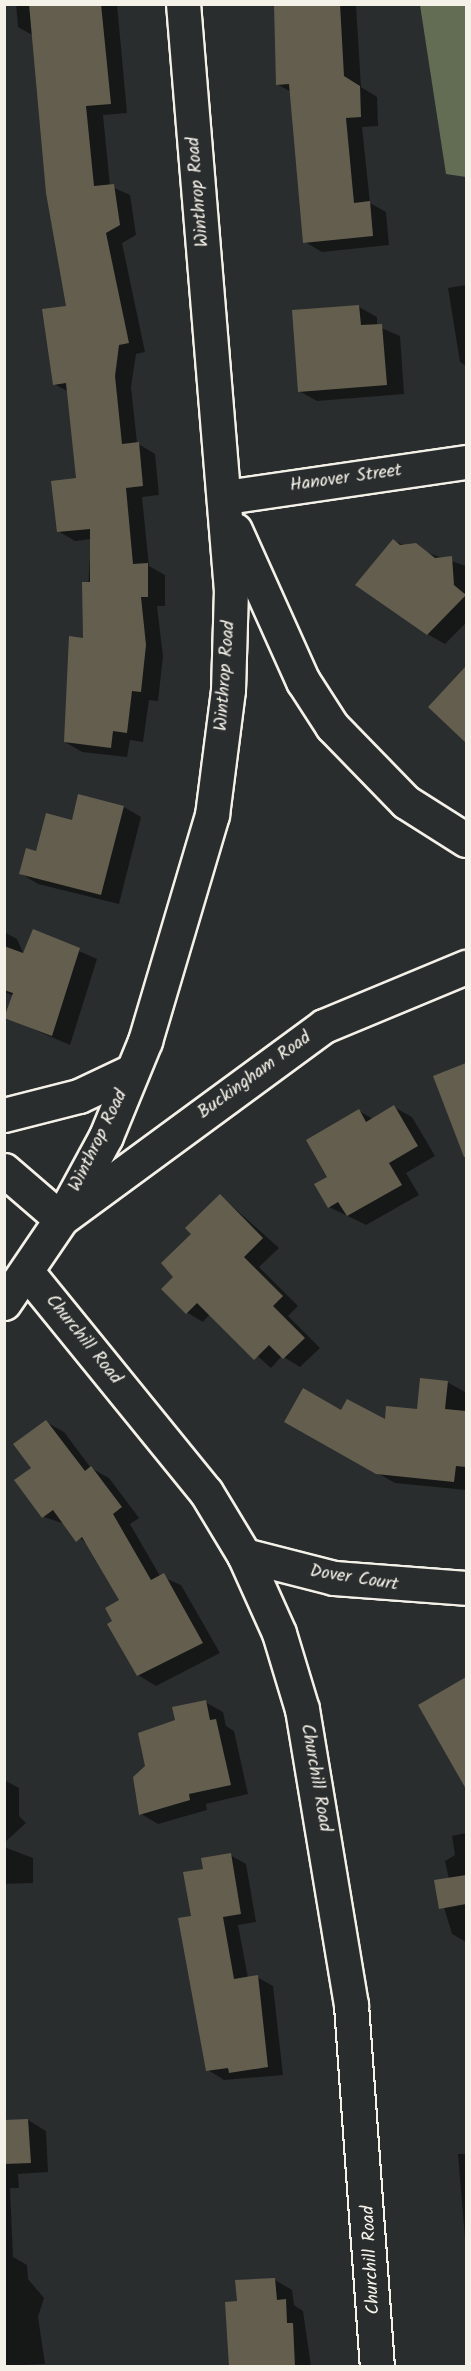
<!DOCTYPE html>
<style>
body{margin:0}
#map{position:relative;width:471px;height:2371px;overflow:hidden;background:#2a2d2e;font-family:Kalam,sans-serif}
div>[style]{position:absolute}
.green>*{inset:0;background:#636d53}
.shadow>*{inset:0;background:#0007}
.building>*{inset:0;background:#645e4e}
.roads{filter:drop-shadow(2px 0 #f4f1e8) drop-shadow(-2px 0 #f4f1e8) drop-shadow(0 2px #f4f1e8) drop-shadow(0 -2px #f4f1e8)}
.minor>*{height:33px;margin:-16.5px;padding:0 16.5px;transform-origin:16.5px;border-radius:16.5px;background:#2a2d2e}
span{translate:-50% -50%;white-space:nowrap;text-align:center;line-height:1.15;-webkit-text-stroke:4.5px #2a2d2e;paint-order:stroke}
.street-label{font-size:18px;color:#f4f1e8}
.frame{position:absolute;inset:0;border:6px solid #f4f1e8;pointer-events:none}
</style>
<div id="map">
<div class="green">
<i style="clip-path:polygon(420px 5px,466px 5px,466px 177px,446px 174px)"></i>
</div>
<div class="shadow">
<i style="clip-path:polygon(16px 4px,117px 4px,127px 113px,103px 115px,110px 186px,130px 195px,136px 235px,122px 243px,145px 352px,136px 354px,131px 387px,137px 443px,155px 454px,159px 495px,142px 497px,149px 566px,165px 575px,165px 606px,157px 606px,163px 656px,158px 701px,149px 700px,143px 742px,130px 740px,127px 757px,82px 752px,65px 742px,85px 640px,91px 539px,75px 541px,58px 531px,78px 480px,69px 392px,54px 384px,67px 307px,34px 36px,18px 27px)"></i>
<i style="clip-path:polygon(275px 4px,356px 4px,361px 87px,377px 97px,378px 126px,362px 127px,370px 203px,386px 212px,389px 245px,322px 252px,305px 242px,291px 92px,277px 84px)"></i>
<i style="clip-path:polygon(466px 285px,466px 366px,460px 362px,448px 288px)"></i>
<i style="clip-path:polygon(359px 307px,377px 317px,377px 326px,400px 336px,404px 394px,317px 401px,299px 391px)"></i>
<i style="clip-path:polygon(393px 541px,466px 566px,466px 623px,445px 644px,427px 634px)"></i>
<i style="clip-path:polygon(466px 669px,466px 741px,430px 707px)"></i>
<i style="clip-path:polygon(124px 807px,141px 817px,119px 904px,38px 884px,20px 873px,73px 822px)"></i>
<i style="clip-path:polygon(34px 931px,97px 959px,70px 1045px,5px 1017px,14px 996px,4px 992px,4px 932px,17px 939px,24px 955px)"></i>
<i style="clip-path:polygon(466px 1065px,466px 1151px,435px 1077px)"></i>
<i style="clip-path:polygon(394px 1107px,412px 1117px,435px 1156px,406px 1173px,419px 1195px,366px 1225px,329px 1207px,329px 1177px,359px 1111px,373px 1119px)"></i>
<i style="clip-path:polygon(221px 1196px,279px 1248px,259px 1267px,298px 1306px,288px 1316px,320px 1348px,300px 1367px,282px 1356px,271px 1368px,210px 1314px,203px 1322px,186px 1312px,175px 1277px,193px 1234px)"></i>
<i style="clip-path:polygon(447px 1382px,465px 1392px,466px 1490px,395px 1483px,286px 1421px,342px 1412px,386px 1422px,419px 1410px)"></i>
<i style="clip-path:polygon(46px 1422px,64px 1432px,91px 1468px,109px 1478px,139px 1518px,130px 1524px,160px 1576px,181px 1585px,220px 1653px,156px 1686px,138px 1675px,114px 1621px,121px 1601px,91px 1548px,65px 1524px,44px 1517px,33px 1468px)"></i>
<i style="clip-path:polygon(460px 1683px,466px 1687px,466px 1773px,455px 1766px)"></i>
<i style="clip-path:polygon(205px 1702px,223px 1712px,226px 1726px,234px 1731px,248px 1794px,206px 1804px,207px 1810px,158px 1824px,141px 1814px,147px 1767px,177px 1721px)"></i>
<i style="clip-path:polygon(4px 1780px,19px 1788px,19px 1816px,26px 1823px,4px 1843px)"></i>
<i style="clip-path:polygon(466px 1833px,466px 1942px,452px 1934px,436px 1881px,449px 1879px,445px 1861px,455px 1855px,452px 1836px)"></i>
<i style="clip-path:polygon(4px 1847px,33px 1858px,33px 1883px,4px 1884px)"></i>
<i style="clip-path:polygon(230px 1855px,246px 1864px,256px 1922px,238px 1925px,248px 1978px,257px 1977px,273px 1986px,283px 2075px,224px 2080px,208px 2070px,192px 1917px,204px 1870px)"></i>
<i style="clip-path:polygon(28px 2120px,46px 2131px,48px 2172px,18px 2174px,19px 2188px,10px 2188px,13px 2257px,27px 2265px,28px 2279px,44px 2298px,38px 2317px,45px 2364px,4px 2366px,4px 2121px)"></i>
<i style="clip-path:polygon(458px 2154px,466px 2154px,466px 2251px)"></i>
<i style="clip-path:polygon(275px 2280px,292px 2290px,294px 2305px,303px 2311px,311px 2366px,229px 2366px,238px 2303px)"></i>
</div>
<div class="building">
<i style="clip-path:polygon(29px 4px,101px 4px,111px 104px,86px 106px,94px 186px,114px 184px,120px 225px,106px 233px,129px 343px,119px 345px,115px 376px,122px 444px,139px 442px,143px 486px,126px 488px,133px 564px,148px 563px,148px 597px,141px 597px,146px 645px,141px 692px,132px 691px,127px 733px,113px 731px,111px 748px,64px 742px,69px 636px,83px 638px,82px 582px,90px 582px,90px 529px,57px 532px,51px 481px,76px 478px,66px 383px,53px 385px,42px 309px,66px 306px,46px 193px)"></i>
<i style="clip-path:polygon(274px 4px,340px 4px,344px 76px,360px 86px,361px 117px,346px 118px,354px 203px,370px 201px,373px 236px,303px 243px,289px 84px,276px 85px)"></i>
<i style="clip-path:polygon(359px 305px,361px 325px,382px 324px,387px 385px,298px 392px,292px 310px)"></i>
<i style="clip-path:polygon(393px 539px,400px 545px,416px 543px,435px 558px,452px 556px,454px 585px,466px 595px,427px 635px,355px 585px)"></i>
<i style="clip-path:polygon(466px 666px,466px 743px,428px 707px)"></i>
<i style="clip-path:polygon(78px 794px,124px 806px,101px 895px,19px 874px,26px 848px,36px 851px,46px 813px,72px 820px)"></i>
<i style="clip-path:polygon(33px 929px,80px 948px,52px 1036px,4px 1018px,13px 993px,4px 990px,4px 946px,23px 953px)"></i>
<i style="clip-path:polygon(466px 1063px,466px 1157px,464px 1157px,433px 1076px)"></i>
<i style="clip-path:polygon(394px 1105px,418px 1146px,389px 1163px,402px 1185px,347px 1216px,338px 1202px,328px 1208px,314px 1184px,327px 1177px,306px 1140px,359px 1109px,366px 1122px)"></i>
<i style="clip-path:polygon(220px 1194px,263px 1238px,244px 1257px,283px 1296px,273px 1306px,305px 1338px,283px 1359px,269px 1345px,254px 1360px,197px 1303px,186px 1314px,161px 1289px,173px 1277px,161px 1263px,191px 1234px,185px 1228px)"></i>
<i style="clip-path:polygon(420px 1378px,448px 1381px,445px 1409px,466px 1411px,466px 1467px,456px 1466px,454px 1482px,376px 1474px,284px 1422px,303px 1388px,341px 1410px,347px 1399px,385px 1419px,386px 1406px,417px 1409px)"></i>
<i style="clip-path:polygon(46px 1420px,85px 1471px,91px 1466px,122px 1507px,113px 1514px,151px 1580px,164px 1573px,203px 1643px,137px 1676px,107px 1624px,112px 1621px,105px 1608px,119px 1600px,82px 1537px,76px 1542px,53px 1510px,42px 1518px,14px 1480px,31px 1468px,13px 1444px)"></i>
<i style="clip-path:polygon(466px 1677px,466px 1789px,418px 1705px)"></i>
<i style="clip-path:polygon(206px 1700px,210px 1720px,216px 1719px,231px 1785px,189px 1794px,190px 1800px,139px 1815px,133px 1777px,145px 1766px,138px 1733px,175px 1720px,172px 1707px)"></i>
<i style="clip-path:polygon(231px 1853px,241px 1914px,223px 1917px,234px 1979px,258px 1975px,268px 2067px,229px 2073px,228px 2068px,206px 2071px,178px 1918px,191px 1916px,183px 1872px,203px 1869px,201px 1858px)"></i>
<i style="clip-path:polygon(466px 1875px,466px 1904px,439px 1909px,434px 1880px)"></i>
<i style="clip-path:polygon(28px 2119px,31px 2163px,4px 2164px,4px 2120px)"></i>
<i style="clip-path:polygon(275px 2278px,277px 2300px,286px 2299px,287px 2323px,293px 2323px,295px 2367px,229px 2367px,225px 2302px,237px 2301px,235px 2280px)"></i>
</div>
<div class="roads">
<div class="minor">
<i style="left:226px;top:497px;width:243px;rotate:-8.3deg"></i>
<i style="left:235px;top:530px;width:166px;rotate:65.8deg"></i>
<i style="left:303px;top:681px;width:54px;rotate:57.2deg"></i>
<i style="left:332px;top:726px;width:106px;rotate:45.8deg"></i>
<i style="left:406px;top:802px;width:71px;rotate:32.3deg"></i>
<i style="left:4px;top:1115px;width:77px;rotate:-14.2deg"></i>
<i style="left:79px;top:1096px;width:59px;rotate:-25.3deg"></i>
<i style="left:4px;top:1170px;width:75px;rotate:40.7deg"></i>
<i style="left:61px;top:1219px;width:326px;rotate:-36.3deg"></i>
<i style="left:324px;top:1026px;width:154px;rotate:-22.6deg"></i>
<i style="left:27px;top:1272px;width:284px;rotate:50.9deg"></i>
<i style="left:206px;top:1492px;width:74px;rotate:58.9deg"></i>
<i style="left:244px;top:1555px;width:85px;rotate:65.8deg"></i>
<i style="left:279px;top:1633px;width:79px;rotate:73.2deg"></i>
<i style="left:302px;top:1709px;width:300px;rotate:80.6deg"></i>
<i style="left:351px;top:2005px;width:362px;rotate:85.9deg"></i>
<i style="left:4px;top:1303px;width:102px;rotate:-55.8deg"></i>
<i style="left:61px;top:1219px;width:94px;rotate:-61.5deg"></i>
<i style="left:106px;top:1136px;width:103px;rotate:-67.7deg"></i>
<i style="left:145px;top:1041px;width:236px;rotate:-73.5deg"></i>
<i style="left:212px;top:815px;width:126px;rotate:-82.7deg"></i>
<i style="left:228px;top:690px;width:99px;rotate:-88.3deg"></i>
<i style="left:231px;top:591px;width:589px;rotate:-94.67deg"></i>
<i style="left:244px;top:1555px;width:93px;rotate:14.3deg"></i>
<i style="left:334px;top:1578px;width:132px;rotate:4.3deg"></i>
</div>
</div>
<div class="street-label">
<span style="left:199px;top:192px;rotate:-95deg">Winthrop Road</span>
<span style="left:346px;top:479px;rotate:-8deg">Hanover Street</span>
<span style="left:226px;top:676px;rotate:-86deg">Winthrop Road</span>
<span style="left:255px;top:1076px;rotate:-36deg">Buckingham Road</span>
<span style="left:99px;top:1141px;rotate:-64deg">Winthrop Road</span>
<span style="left:83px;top:1340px;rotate:51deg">Churchill Road</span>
<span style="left:354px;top:1579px;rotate:9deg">Dover Court</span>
<span style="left:315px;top:1778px;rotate:80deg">Churchill Road</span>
<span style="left:372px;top:2260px;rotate:-93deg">Churchill Road</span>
</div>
<div class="frame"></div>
</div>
